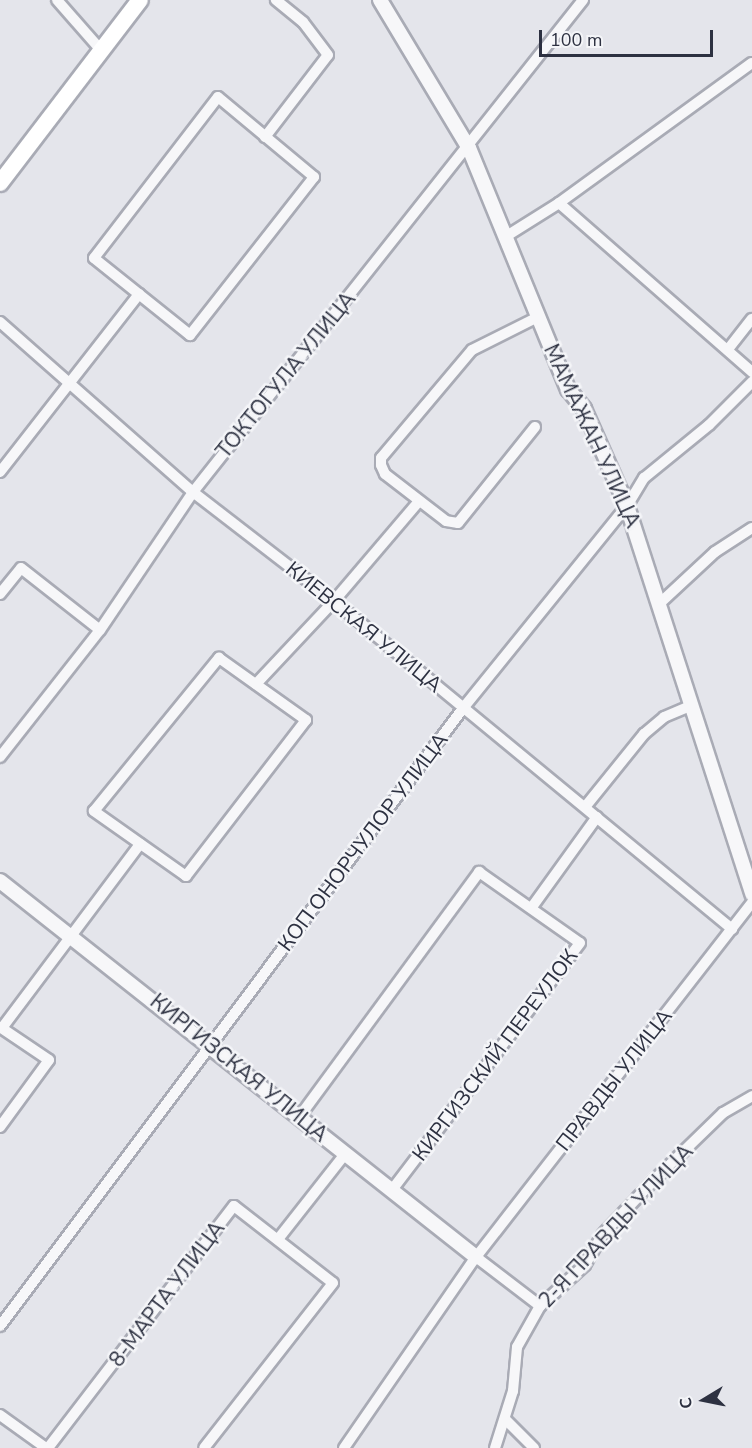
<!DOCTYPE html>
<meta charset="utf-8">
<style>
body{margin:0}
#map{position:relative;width:752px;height:1448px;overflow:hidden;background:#e4e5eb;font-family:"Nunito Sans",sans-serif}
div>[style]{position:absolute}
.roads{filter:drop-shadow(2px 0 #a9abb5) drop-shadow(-2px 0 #a9abb5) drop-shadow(0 2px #a9abb5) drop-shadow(0 -2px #a9abb5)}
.minor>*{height:10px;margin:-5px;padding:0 5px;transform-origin:5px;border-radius:5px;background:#f7f7f9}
.tertiary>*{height:14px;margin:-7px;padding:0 7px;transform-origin:7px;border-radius:7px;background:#f7f7f9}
.primary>*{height:16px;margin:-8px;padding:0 8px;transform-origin:8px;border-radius:8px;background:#fff}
span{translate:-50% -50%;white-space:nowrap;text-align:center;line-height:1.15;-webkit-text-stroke:5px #f4f5f8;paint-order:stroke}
.street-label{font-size:21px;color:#2d3141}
.north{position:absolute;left:674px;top:1370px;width:60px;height:60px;-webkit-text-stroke:4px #f4f5f8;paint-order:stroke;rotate:260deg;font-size:16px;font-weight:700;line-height:24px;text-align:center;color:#2d3141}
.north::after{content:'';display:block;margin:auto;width:21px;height:27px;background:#2d3141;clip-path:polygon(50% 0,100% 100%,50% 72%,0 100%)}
.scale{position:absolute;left:539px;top:30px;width:174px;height:27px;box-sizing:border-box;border:3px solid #2d3141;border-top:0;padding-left:8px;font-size:18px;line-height:21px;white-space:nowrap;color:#2d3141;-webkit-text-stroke:4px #f4f5f8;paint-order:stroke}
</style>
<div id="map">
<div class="roads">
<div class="minor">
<i style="left:57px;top:0;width:67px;rotate:48.7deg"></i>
<i style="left:218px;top:97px;width:125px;rotate:39.8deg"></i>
<i style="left:314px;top:177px;width:201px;rotate:128.1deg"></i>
<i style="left:190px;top:335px;width:123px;rotate:-141.3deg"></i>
<i style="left:94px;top:258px;width:203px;rotate:-52.4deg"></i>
<i style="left:265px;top:137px;width:103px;rotate:-52.5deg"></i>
<i style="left:328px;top:55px;width:41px;rotate:-127.1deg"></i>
<i style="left:303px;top:22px;width:35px;rotate:-141deg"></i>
<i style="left:559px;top:203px;width:257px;rotate:41.2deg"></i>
<i style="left:505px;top:237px;width:64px;rotate:-32.2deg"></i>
<i style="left:559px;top:203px;width:238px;rotate:-36deg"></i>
<i style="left:0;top:322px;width:257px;rotate:41.4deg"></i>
<i style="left:193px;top:492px;width:178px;rotate:37.7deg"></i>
<i style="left:334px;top:601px;width:516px;rotate:39.49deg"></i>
<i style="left:729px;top:348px;width:37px;rotate:-52deg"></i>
<i style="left:535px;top:427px;width:123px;rotate:128.7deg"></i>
<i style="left:458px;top:523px;width:12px;rotate:-171deg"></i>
<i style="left:446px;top:521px;width:77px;rotate:-142.4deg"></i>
<i style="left:385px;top:474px;width:10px;rotate:-114deg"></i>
<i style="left:381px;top:465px;width:7px;rotate:-90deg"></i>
<i style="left:381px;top:458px;width:141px;rotate:-49.9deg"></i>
<i style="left:472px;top:350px;width:74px;rotate:-26.6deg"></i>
<i style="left:0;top:472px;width:226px;rotate:-52deg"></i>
<i style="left:0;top:594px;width:33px;rotate:-51deg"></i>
<i style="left:21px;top:568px;width:100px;rotate:38.1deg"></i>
<i style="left:659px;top:604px;width:76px;rotate:-42.9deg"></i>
<i style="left:715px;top:552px;width:44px;rotate:-33deg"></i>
<i style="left:219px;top:658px;width:107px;rotate:35.5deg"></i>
<i style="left:306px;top:720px;width:197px;rotate:127.6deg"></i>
<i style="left:186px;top:876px;width:113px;rotate:-144.8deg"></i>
<i style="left:94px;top:811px;width:198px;rotate:-50.8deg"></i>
<i style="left:256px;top:684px;width:114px;rotate:-46.8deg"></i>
<i style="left:334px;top:601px;width:131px;rotate:-49.6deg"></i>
<i style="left:0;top:757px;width:162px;rotate:-51.8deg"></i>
<i style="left:100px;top:630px;width:166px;rotate:-56deg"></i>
<i style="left:193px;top:492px;width:628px;rotate:-51.6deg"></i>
<i style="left:585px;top:807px;width:94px;rotate:-51.1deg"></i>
<i style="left:644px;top:734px;width:26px;rotate:-40deg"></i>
<i style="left:664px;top:717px;width:30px;rotate:-23deg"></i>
<i style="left:532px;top:907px;width:111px;rotate:-54.2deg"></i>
<i style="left:0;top:1027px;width:59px;rotate:34deg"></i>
<i style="left:49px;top:1060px;width:83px;rotate:126.2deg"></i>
<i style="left:2px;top:1028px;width:230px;rotate:-53.1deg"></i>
<i style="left:300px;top:1116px;width:303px;rotate:-53.7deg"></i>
<i style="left:479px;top:872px;width:123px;rotate:35.1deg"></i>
<i style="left:580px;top:943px;width:310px;rotate:127.3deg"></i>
<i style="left:279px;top:1238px;width:108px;rotate:-51.8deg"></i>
<i style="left:476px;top:1257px;width:81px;rotate:37.4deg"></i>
<i style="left:0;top:1326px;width:774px;rotate:-53.14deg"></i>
<i style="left:464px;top:707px;width:259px;rotate:-51deg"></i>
<i style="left:627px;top:506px;width:33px;rotate:-59deg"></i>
<i style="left:644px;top:478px;width:84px;rotate:-39.2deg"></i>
<i style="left:709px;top:425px;width:61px;rotate:-45deg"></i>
<i style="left:0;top:1415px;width:57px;rotate:35.7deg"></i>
<i style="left:505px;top:1419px;width:41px;rotate:45deg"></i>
<i style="left:48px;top:1448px;width:305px;rotate:-52.5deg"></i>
<i style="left:234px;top:1206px;width:125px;rotate:37.9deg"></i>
<i style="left:333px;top:1283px;width:209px;rotate:128deg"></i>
<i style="left:344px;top:1448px;width:232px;rotate:-55.4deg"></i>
<i style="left:476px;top:1257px;width:449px;rotate:-52.1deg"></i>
<i style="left:495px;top:1448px;width:60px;rotate:-72.5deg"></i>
<i style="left:513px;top:1391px;width:44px;rotate:-84.8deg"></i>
<i style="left:517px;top:1347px;width:47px;rotate:-60.7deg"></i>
<i style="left:540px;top:1306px;width:61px;rotate:-42.3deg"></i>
<i style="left:585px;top:1265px;width:34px;rotate:-60deg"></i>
<i style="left:602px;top:1235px;width:76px;rotate:-46.6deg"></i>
<i style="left:654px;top:1180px;width:96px;rotate:-44.2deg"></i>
<i style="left:723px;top:1113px;width:34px;rotate:-30deg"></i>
</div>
<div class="tertiary">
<i style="left:380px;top:0;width:173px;rotate:59deg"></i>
<i style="left:469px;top:148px;width:261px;rotate:67.7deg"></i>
<i style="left:568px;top:389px;width:26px;rotate:51deg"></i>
<i style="left:584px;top:409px;width:106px;rotate:66.1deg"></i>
<i style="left:627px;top:506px;width:408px;rotate:72.1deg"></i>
<i style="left:0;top:881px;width:607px;rotate:38.31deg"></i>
</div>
<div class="primary">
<i style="left:0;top:183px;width:230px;rotate:-52.6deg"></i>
</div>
</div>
<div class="street-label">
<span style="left:286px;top:375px;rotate:-51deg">ТОКТОГУЛА УЛИЦА</span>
<span style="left:592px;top:436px;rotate:65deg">МАМАЖАН УЛИЦА</span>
<span style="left:364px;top:627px;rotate:39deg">КИЕВСКАЯ УЛИЦА</span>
<span style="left:363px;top:842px;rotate:-53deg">КОП ОНОРЧУЛОР УЛИЦА</span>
<span style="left:495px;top:1055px;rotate:-53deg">КИРГИЗСКИЙ ПЕРЕУЛОК</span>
<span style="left:239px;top:1068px;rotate:39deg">КИРГИЗСКАЯ УЛИЦА</span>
<span style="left:614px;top:1080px;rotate:-52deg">ПРАВДЫ УЛИЦА</span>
<span style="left:616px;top:1226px;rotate:-47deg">2-Я ПРАВДЫ УЛИЦА</span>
<span style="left:167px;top:1294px;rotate:-53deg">8-МАРТА УЛИЦА</span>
</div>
<div class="north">С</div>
<div class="scale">100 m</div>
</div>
